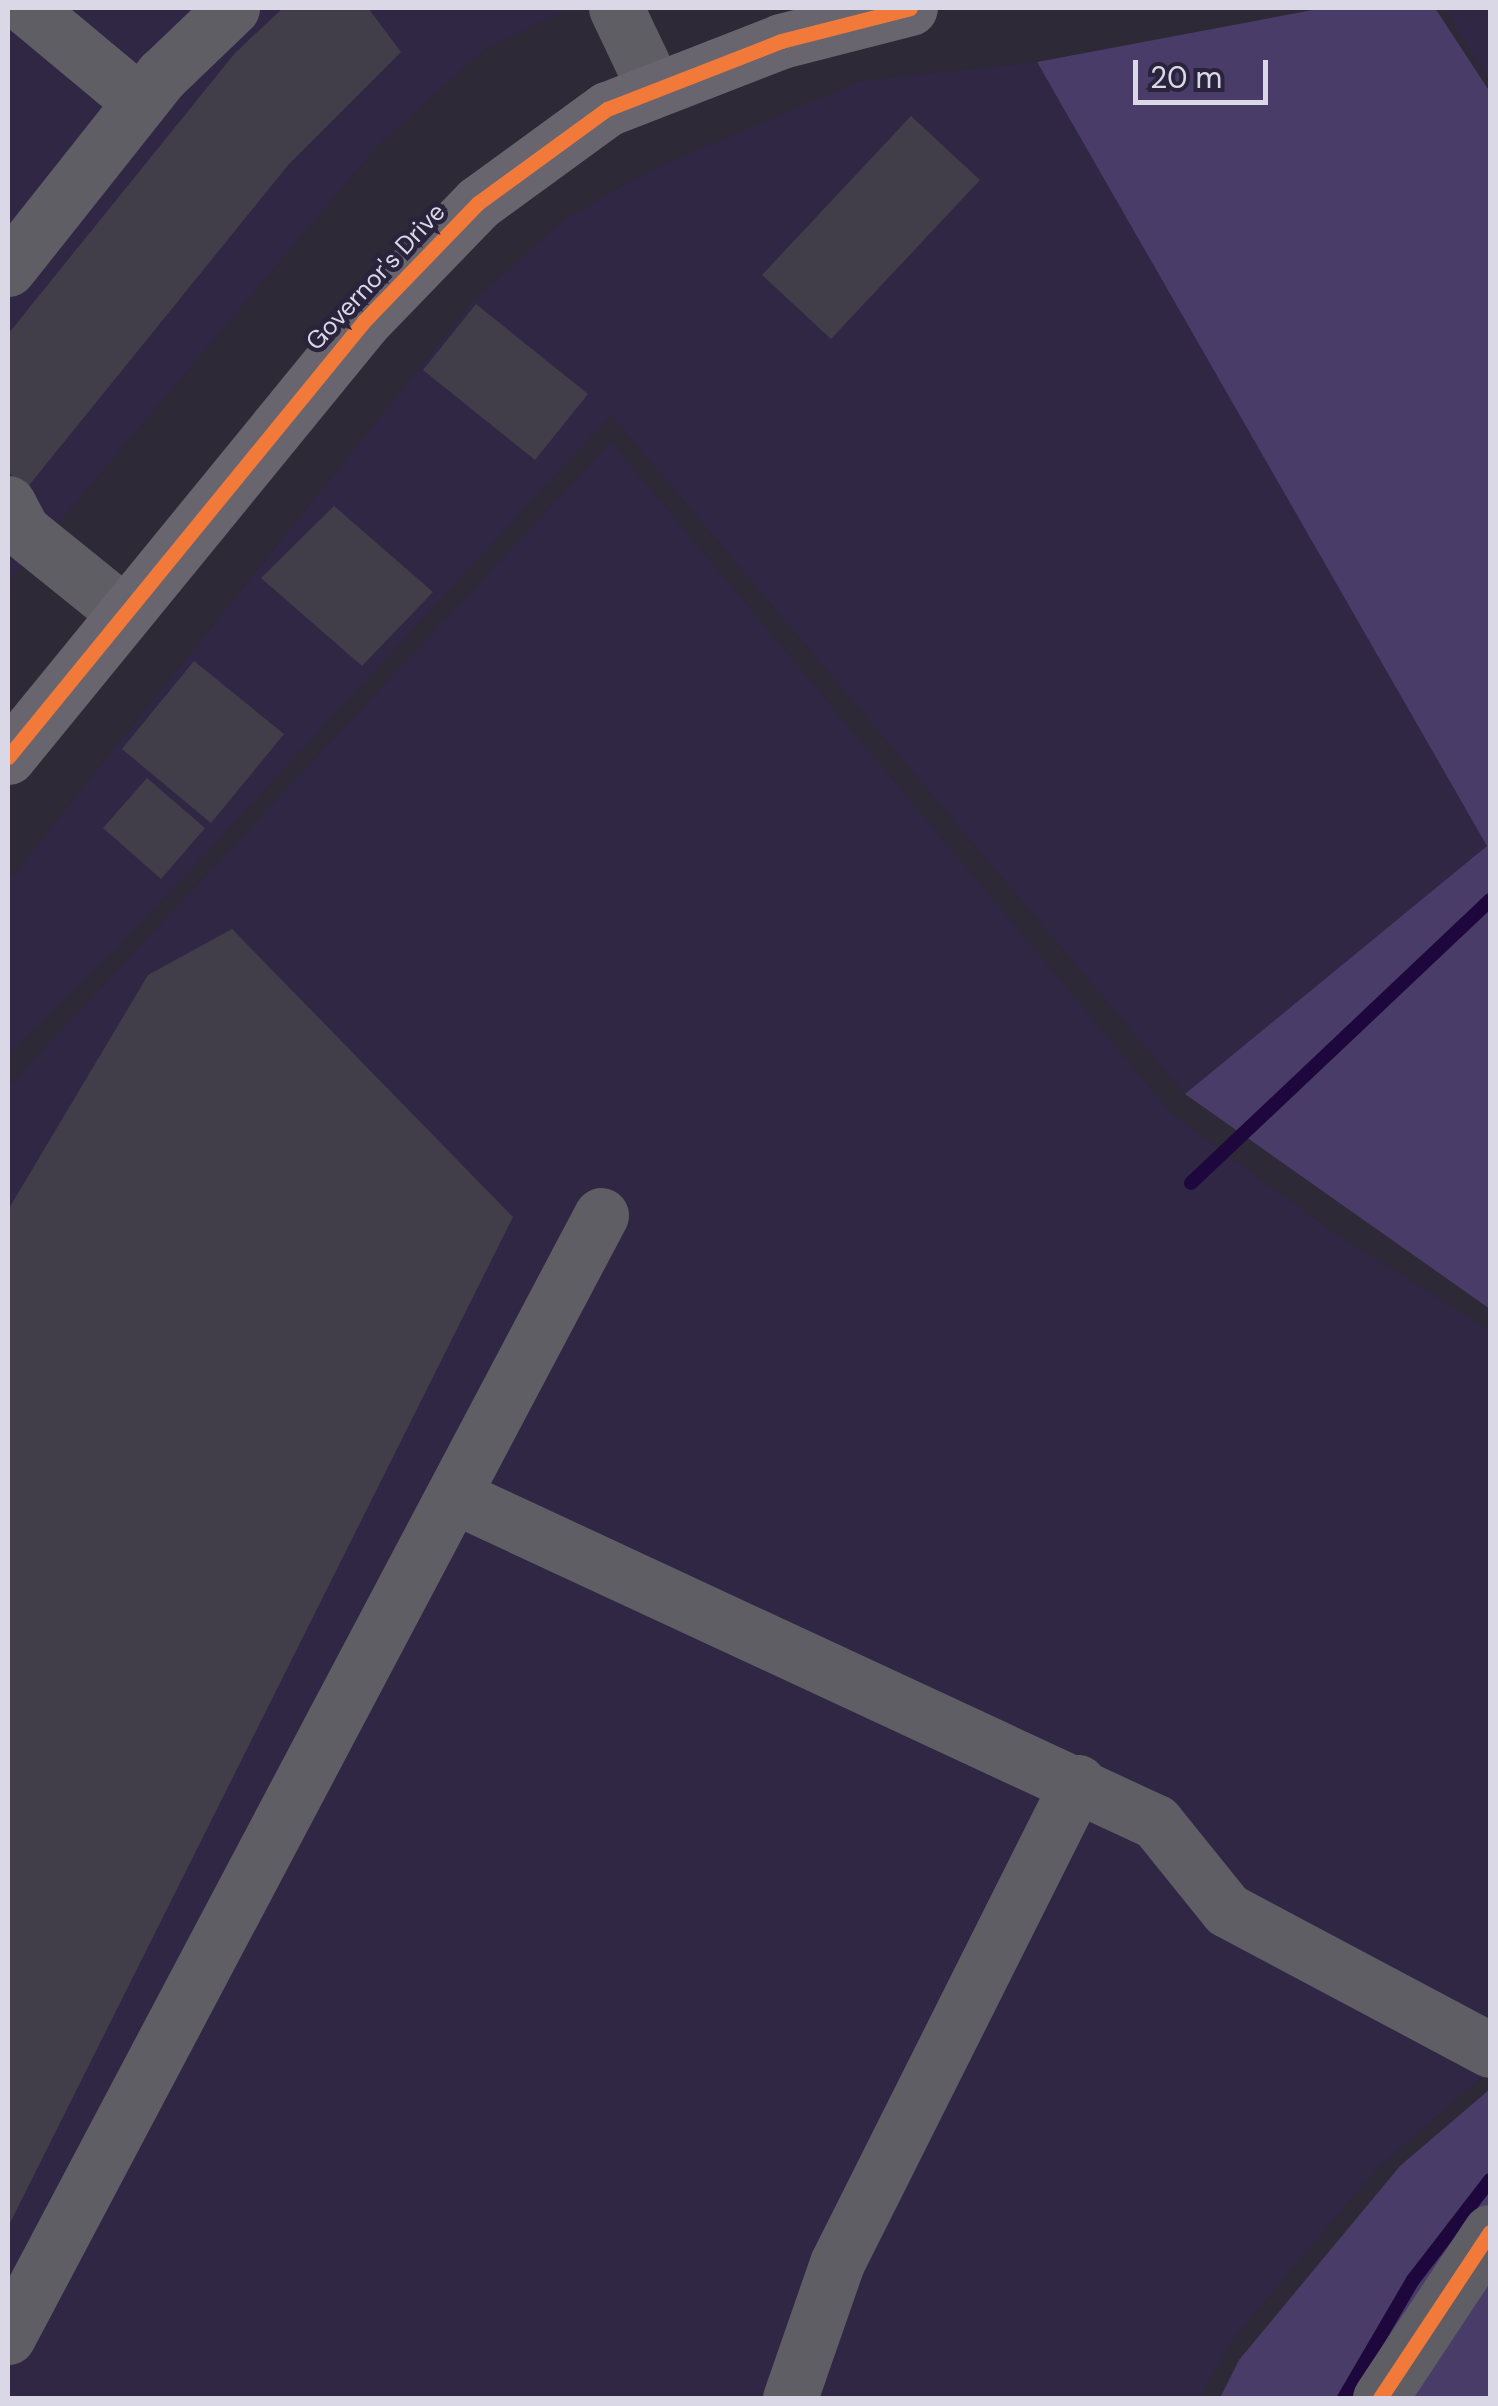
<!DOCTYPE html>
<style>
body{margin:0}
#map{position:relative;width:1498px;height:2406px;overflow:hidden;background:#2d2936;font-family:"DM Sans",sans-serif}
div>[style]{position:absolute}
.built>*{inset:0;background:#302744}
.green>*{inset:0;background:#493c68}
.stream>*{height:14px;margin:-7px;padding:0 7px;transform-origin:7px;border-radius:7px;background:#1e073c}
.building>*{inset:0;background:#413e49}
.minor>*{height:55px;margin:-27.5px;padding:0 27.5px;transform-origin:27.5px;border-radius:27.5px;background:#5f5e64}
.highway>*{height:55px;margin:-27.5px;padding:0 27.5px;transform-origin:27.5px;border-radius:27.5px;background:#68656e}
.cycleway>*{height:15px;margin:-7.5px;padding:0 7.5px;transform-origin:7.5px;border-radius:7.5px;background:#f17a3a}
span{translate:-50% -50%;white-space:nowrap;text-align:center;line-height:1.15;-webkit-text-stroke:9px #2a233c;paint-order:stroke}
.street-label{font-size:25px;color:#dad7e7}
.frame{position:absolute;inset:0;border:10px solid #dad7e7;pointer-events:none}
.scale{position:absolute;left:1133px;top:60px;width:135px;height:45px;box-sizing:border-box;border:5px solid #dad7e7;border-top:0;padding-left:12px;font-size:30px;line-height:35px;white-space:nowrap;color:#dad7e7;-webkit-text-stroke:8px #2a233c;paint-order:stroke}
</style>
<div id="map">
<div class="built">
<i style="clip-path:polygon(8px 8px,570px 8px,485px 49px,379px 144px,8px 583px)"></i>
<i style="clip-path:polygon(1444px 8px,1490px 8px,1490px 83px)"></i>
<i style="clip-path:polygon(1037px 62px,1488px 846px,1185px 1094px,611px 415px,122px 944px,8px 1055px,8px 881px,473px 301px,566px 218px,655px 168px,860px 81px)"></i>
<i style="clip-path:polygon(611px 442px,1172px 1114px,1333px 1232px,1490px 1330px,1490px 2070px,1378px 2167px,1230px 2343px,1201px 2398px,8px 2398px,8px 1087px)"></i>
</div>
<div class="green">
<i style="clip-path:polygon(1323px 8px,1435px 8px,1490px 92px,1490px 1309px,1185px 1094px,1487px 846px,1037px 62px)"></i>
<i style="clip-path:polygon(1490px 2089px,1490px 2398px,1220px 2398px,1239px 2360px,1400px 2166px)"></i>
</div>
<div class="stream">
<i style="left:1191px;top:1183px;width:412px;rotate:-43.4deg"></i>
<i style="left:1344px;top:2398px;width:137px;rotate:-59.7deg"></i>
<i style="left:1413px;top:2280px;width:126px;rotate:-52.4deg"></i>
</div>
<div class="building">
<i style="clip-path:polygon(283px 8px,368px 8px,401px 52px,289px 164px,26px 489px,8px 472px,8px 334px,235px 53px)"></i>
<i style="clip-path:polygon(911px 116px,980px 180px,831px 339px,762px 275px)"></i>
<i style="clip-path:polygon(476px 304px,588px 394px,535px 460px,423px 370px)"></i>
<i style="clip-path:polygon(334px 506px,433px 592px,362px 666px,261px 578px)"></i>
<i style="clip-path:polygon(194px 661px,284px 734px,211px 823px,122px 749px)"></i>
<i style="clip-path:polygon(147px 778px,205px 828px,161px 879px,103px 828px)"></i>
<i style="clip-path:polygon(232px 929px,513px 1217px,8px 2227px,8px 1210px,148px 975px)"></i>
</div>
<div class="minor">
<i style="left:27px;top:8px;width:147px;rotate:39.8deg"></i>
<i style="left:616px;top:8px;width:89px;rotate:64.6deg"></i>
<i style="left:8px;top:269px;width:248px;rotate:-51.6deg"></i>
<i style="left:162px;top:75px;width:97px;rotate:-43.7deg"></i>
<i style="left:8px;top:503px;width:32px;rotate:62deg"></i>
<i style="left:23px;top:531px;width:127px;rotate:38.9deg"></i>
<i style="left:454px;top:1496px;width:774px;rotate:24.91deg"></i>
<i style="left:1156px;top:1822px;width:113px;rotate:51.1deg"></i>
<i style="left:1227px;top:1910px;width:298px;rotate:28deg"></i>
<i style="left:8px;top:2337px;width:1269px;rotate:-62.14deg"></i>
<i style="left:790px;top:2398px;width:143px;rotate:-70.8deg"></i>
<i style="left:837px;top:2263px;width:538px;rotate:-63.39deg"></i>
<i style="left:1380px;top:2398px;width:199px;rotate:-56.5deg"></i>
</div>
<div class="highway">
<i style="left:8px;top:757px;width:563px;rotate:-50.77deg"></i>
<i style="left:364px;top:321px;width:164px;rotate:-46deg"></i>
<i style="left:478px;top:203px;width:160px;rotate:-36.1deg"></i>
<i style="left:607px;top:109px;width:187px;rotate:-21.3deg"></i>
<i style="left:781px;top:41px;width:133px;rotate:-14.3deg"></i>
</div>
<div class="cycleway">
<i style="left:8px;top:757px;width:563px;rotate:-50.77deg"></i>
<i style="left:364px;top:321px;width:164px;rotate:-46deg"></i>
<i style="left:478px;top:203px;width:160px;rotate:-36.1deg"></i>
<i style="left:607px;top:109px;width:187px;rotate:-21.3deg"></i>
<i style="left:781px;top:41px;width:133px;rotate:-14.3deg"></i>
<i style="left:1380px;top:2398px;width:199px;rotate:-56.5deg"></i>
</div>
<div class="street-label">
<span style="left:376px;top:277px;rotate:-47deg">Governor's Drive</span>
</div>
<div class="frame"></div>
<div class="scale">20 m</div>
</div>
